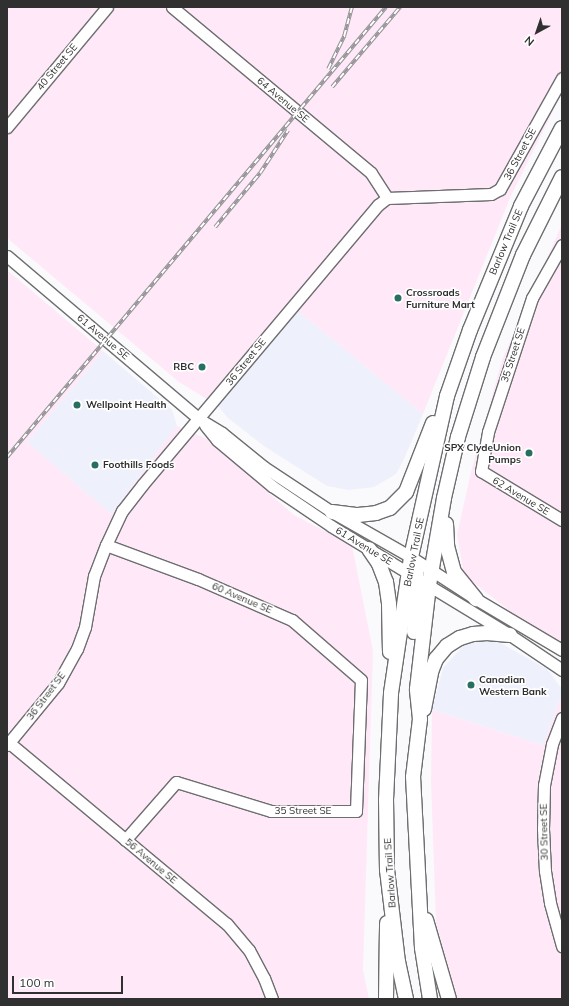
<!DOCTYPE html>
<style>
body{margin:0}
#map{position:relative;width:569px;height:1006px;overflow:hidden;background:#fafafd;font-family:Mulish,sans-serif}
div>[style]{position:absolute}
.built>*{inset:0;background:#eef0fb}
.industrial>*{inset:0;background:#ffe9f8}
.roads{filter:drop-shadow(1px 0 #6d6e70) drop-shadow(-1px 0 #6d6e70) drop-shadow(0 1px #6d6e70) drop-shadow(0 -1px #6d6e70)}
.minor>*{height:11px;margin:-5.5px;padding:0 5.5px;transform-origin:5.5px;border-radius:5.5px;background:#fff}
.major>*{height:14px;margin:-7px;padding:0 7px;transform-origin:7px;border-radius:7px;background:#fff}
.rail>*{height:3.5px;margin-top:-1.75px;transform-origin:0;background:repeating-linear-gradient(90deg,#fff 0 6px,#949496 0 12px);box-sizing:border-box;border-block:1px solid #949496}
.dots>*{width:11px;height:11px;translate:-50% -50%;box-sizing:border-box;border:2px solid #fff;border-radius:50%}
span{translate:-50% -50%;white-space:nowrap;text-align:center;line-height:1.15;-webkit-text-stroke:3px #fff;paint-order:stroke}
.street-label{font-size:10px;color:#303031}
.poi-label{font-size:10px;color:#303031;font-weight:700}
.left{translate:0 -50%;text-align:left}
.right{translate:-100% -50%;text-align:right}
.frame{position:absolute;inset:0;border:8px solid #303031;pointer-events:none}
.north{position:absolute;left:517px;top:12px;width:40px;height:40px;-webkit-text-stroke:3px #fff;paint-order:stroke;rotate:220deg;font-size:11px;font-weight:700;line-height:16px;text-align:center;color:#303031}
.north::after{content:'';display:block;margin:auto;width:14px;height:18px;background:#303031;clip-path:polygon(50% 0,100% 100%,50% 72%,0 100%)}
.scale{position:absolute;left:12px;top:976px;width:111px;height:18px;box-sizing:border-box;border:2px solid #303031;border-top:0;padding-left:5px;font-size:12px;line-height:14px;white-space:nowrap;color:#303031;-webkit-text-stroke:3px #fff;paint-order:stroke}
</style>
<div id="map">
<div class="built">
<i style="clip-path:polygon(296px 309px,423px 414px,404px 459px,396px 474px,374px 487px,349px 490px,327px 486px,264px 446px,228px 418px,218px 406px)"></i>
<i style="clip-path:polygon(103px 351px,172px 410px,177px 426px,111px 514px,27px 442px)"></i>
<i style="clip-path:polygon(468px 641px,497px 641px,547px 669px,562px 689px,562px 694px,543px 745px,432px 710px,443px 668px)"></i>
</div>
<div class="industrial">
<i style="clip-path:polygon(7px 7px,562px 7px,562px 93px,510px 198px,423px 414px,296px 309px,218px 406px,179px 382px,7px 238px)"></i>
<i style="clip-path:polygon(562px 224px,562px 645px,516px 616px,464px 575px,457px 535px,471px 472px,502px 360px)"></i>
<i style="clip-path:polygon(7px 270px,103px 351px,27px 442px,111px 514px,177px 426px,207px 439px,294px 515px,352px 545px,373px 651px,363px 970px,369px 999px,7px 999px)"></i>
<i style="clip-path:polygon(562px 694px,562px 999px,457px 999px,436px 923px,431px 782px,432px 710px,543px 745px)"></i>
</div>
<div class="roads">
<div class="minor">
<i style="left:172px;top:7px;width:259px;rotate:39.8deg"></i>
<i style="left:371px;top:173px;width:30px;rotate:57deg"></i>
<i style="left:7px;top:127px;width:156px;rotate:-50.2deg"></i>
<i style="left:562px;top:245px;width:61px;rotate:119.5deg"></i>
<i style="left:532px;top:298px;width:141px;rotate:108.2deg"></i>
<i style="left:488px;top:432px;width:40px;rotate:100deg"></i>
<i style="left:481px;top:471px;width:95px;rotate:31.2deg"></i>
<i style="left:7px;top:256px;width:252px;rotate:40.3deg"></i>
<i style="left:199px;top:419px;width:27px;rotate:31deg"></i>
<i style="left:222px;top:433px;width:54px;rotate:39deg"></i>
<i style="left:264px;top:467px;width:82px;rotate:33.5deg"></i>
<i style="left:332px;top:512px;width:91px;rotate:29.7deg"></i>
<i style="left:411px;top:557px;width:77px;rotate:32.9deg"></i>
<i style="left:476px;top:599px;width:100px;rotate:30.7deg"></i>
<i style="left:205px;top:425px;width:19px;rotate:51deg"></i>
<i style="left:217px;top:440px;width:72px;rotate:39.9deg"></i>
<i style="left:272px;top:486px;width:71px;rotate:34.1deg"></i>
<i style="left:331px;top:526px;width:210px;rotate:31.3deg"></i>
<i style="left:510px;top:635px;width:63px;rotate:33.9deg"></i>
<i style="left:106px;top:545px;width:98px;rotate:20.3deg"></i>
<i style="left:198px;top:579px;width:103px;rotate:23.6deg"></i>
<i style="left:292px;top:620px;width:91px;rotate:41deg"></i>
<i style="left:361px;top:680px;width:131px;rotate:92.2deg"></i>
<i style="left:356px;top:811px;width:85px;rotate:180deg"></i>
<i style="left:271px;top:811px;width:99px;rotate:-163deg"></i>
<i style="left:176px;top:782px;width:77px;rotate:131.3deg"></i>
<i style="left:562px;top:718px;width:28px;rotate:111deg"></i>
<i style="left:552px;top:744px;width:42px;rotate:101deg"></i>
<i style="left:544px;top:785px;width:44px;rotate:91.3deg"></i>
<i style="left:543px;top:829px;width:42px;rotate:87.3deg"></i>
<i style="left:545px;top:871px;width:32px;rotate:81deg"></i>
<i style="left:550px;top:903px;width:45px;rotate:74.4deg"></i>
<i style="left:7px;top:741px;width:286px;rotate:39.8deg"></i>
<i style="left:227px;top:924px;width:34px;rotate:50deg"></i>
<i style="left:249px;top:950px;width:32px;rotate:62deg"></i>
<i style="left:264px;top:978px;width:22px;rotate:69deg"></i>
<i style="left:7px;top:745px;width:80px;rotate:-50.6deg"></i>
<i style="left:58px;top:683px;width:39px;rotate:-61deg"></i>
<i style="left:77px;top:649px;width:23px;rotate:-70deg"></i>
<i style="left:85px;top:627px;width:52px;rotate:-80deg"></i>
<i style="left:94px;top:576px;width:33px;rotate:-69deg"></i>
<i style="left:106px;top:545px;width:38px;rotate:-65deg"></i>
<i style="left:122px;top:511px;width:34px;rotate:-52deg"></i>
<i style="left:143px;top:484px;width:365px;rotate:-49.9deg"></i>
<i style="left:378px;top:205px;width:11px;rotate:-38deg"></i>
<i style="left:387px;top:198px;width:104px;rotate:-2.2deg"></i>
<i style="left:491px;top:194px;width:10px;rotate:-29deg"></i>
<i style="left:500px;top:189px;width:127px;rotate:-60.8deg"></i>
</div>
<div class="major">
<i style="left:332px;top:512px;width:26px;rotate:7deg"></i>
<i style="left:358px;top:515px;width:18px;rotate:-6deg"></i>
<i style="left:376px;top:513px;width:15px;rotate:-20deg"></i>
<i style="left:390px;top:508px;width:23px;rotate:-45deg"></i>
<i style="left:406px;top:492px;width:74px;rotate:-68.6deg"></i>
<i style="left:446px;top:524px;width:22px;rotate:87deg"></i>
<i style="left:447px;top:546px;width:27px;rotate:75deg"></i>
<i style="left:454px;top:572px;width:35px;rotate:51deg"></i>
<i style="left:369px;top:549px;width:18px;rotate:56deg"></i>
<i style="left:379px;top:564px;width:19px;rotate:69deg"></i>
<i style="left:386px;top:582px;width:22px;rotate:82deg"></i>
<i style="left:389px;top:604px;width:48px;rotate:88.8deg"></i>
<i style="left:414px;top:632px;width:67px;rotate:-87.4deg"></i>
<i style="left:424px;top:709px;width:38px;rotate:-79deg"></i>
<i style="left:431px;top:672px;width:14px;rotate:-69deg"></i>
<i style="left:436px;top:659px;width:17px;rotate:-50deg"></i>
<i style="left:447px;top:646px;width:15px;rotate:-32deg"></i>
<i style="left:460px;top:638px;width:14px;rotate:-17deg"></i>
<i style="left:473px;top:634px;width:14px;rotate:-4deg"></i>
<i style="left:487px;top:633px;width:23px;rotate:5deg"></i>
<i style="left:426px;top:920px;width:82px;rotate:73.8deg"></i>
<i style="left:386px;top:999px;width:76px;rotate:-89.2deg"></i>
<i style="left:406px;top:999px;width:38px;rotate:-102deg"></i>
<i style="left:398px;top:962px;width:93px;rotate:-96.8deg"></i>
<i style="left:387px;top:870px;width:70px;rotate:-90.8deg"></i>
<i style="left:386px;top:800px;width:107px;rotate:-87.3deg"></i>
<i style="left:391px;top:693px;width:137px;rotate:-81.6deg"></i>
<i style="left:411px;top:557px;width:165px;rotate:-77.4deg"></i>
<i style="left:447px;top:396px;width:70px;rotate:-70.8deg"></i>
<i style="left:470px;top:330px;width:134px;rotate:-67.6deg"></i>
<i style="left:521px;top:206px;width:88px;rotate:-62.3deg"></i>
<i style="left:430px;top:999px;width:52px;rotate:-98.9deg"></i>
<i style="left:422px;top:948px;width:171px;rotate:-93deg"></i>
<i style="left:413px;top:777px;width:58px;rotate:-83.1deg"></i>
<i style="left:420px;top:719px;width:30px;rotate:-96deg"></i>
<i style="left:417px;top:689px;width:105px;rotate:-83.4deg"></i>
<i style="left:429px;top:585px;width:88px;rotate:-80.2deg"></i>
<i style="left:444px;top:498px;width:63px;rotate:-77.1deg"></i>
<i style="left:458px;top:437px;width:84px;rotate:-72.6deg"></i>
<i style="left:483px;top:357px;width:110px;rotate:-68.6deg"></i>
<i style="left:523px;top:255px;width:87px;rotate:-63.4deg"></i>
</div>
</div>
<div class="rail">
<i style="left:328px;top:69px;width:37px;rotate:-64deg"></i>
<i style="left:344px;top:36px;width:30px;rotate:-75deg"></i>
<i style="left:332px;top:87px;width:105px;rotate:-49.6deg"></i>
<i style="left:215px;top:227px;width:70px;rotate:-50.2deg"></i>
<i style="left:260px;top:173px;width:51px;rotate:-56.9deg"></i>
<i style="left:7px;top:457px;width:588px;rotate:-49.9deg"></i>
</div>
<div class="dots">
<i style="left:398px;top:298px;background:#286e62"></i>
<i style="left:202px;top:367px;background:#286e62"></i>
<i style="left:77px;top:405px;background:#286e62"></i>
<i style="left:529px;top:453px;background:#286e62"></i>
<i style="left:95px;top:465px;background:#286e62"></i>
<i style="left:471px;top:685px;background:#286e62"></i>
</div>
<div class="street-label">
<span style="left:57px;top:67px;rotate:-50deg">40 Street SE</span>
<span style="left:283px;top:100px;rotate:40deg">64 Avenue SE</span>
<span style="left:520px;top:154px;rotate:-62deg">36 Street SE</span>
<span style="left:506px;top:242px;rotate:-67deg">Barlow Trail SE</span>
<span style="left:103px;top:337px;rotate:40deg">61 Avenue SE</span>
<span style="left:513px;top:355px;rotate:-72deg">35 Street SE</span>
<span style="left:246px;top:362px;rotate:-51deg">36 Street SE</span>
<span style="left:521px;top:496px;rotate:31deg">62 Avenue SE</span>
<span style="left:364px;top:546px;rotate:31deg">61 Avenue SE</span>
<span style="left:414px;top:552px;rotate:-79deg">Barlow Trail SE</span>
<span style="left:242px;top:598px;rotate:23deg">60 Avenue SE</span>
<span style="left:46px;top:696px;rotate:-53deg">36 Street SE</span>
<span style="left:303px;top:811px">35 Street SE</span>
<span style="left:544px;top:832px;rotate:-91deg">30 Street SE</span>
<span style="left:151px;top:861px;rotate:40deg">56 Avenue SE</span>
<span style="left:390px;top:873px;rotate:-94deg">Barlow Trail SE</span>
</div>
<div class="poi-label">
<span class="left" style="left:406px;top:298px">Crossroads<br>Furniture Mart</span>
<span class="right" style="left:194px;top:367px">RBC</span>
<span class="left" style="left:86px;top:405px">Wellpoint Health</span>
<span class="right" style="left:521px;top:453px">SPX ClydeUnion<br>Pumps</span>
<span class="left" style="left:103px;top:465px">Foothills Foods</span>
<span class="left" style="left:479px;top:685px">Canadian<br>Western Bank</span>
</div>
<div class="frame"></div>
<div class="north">N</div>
<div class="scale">100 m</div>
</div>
